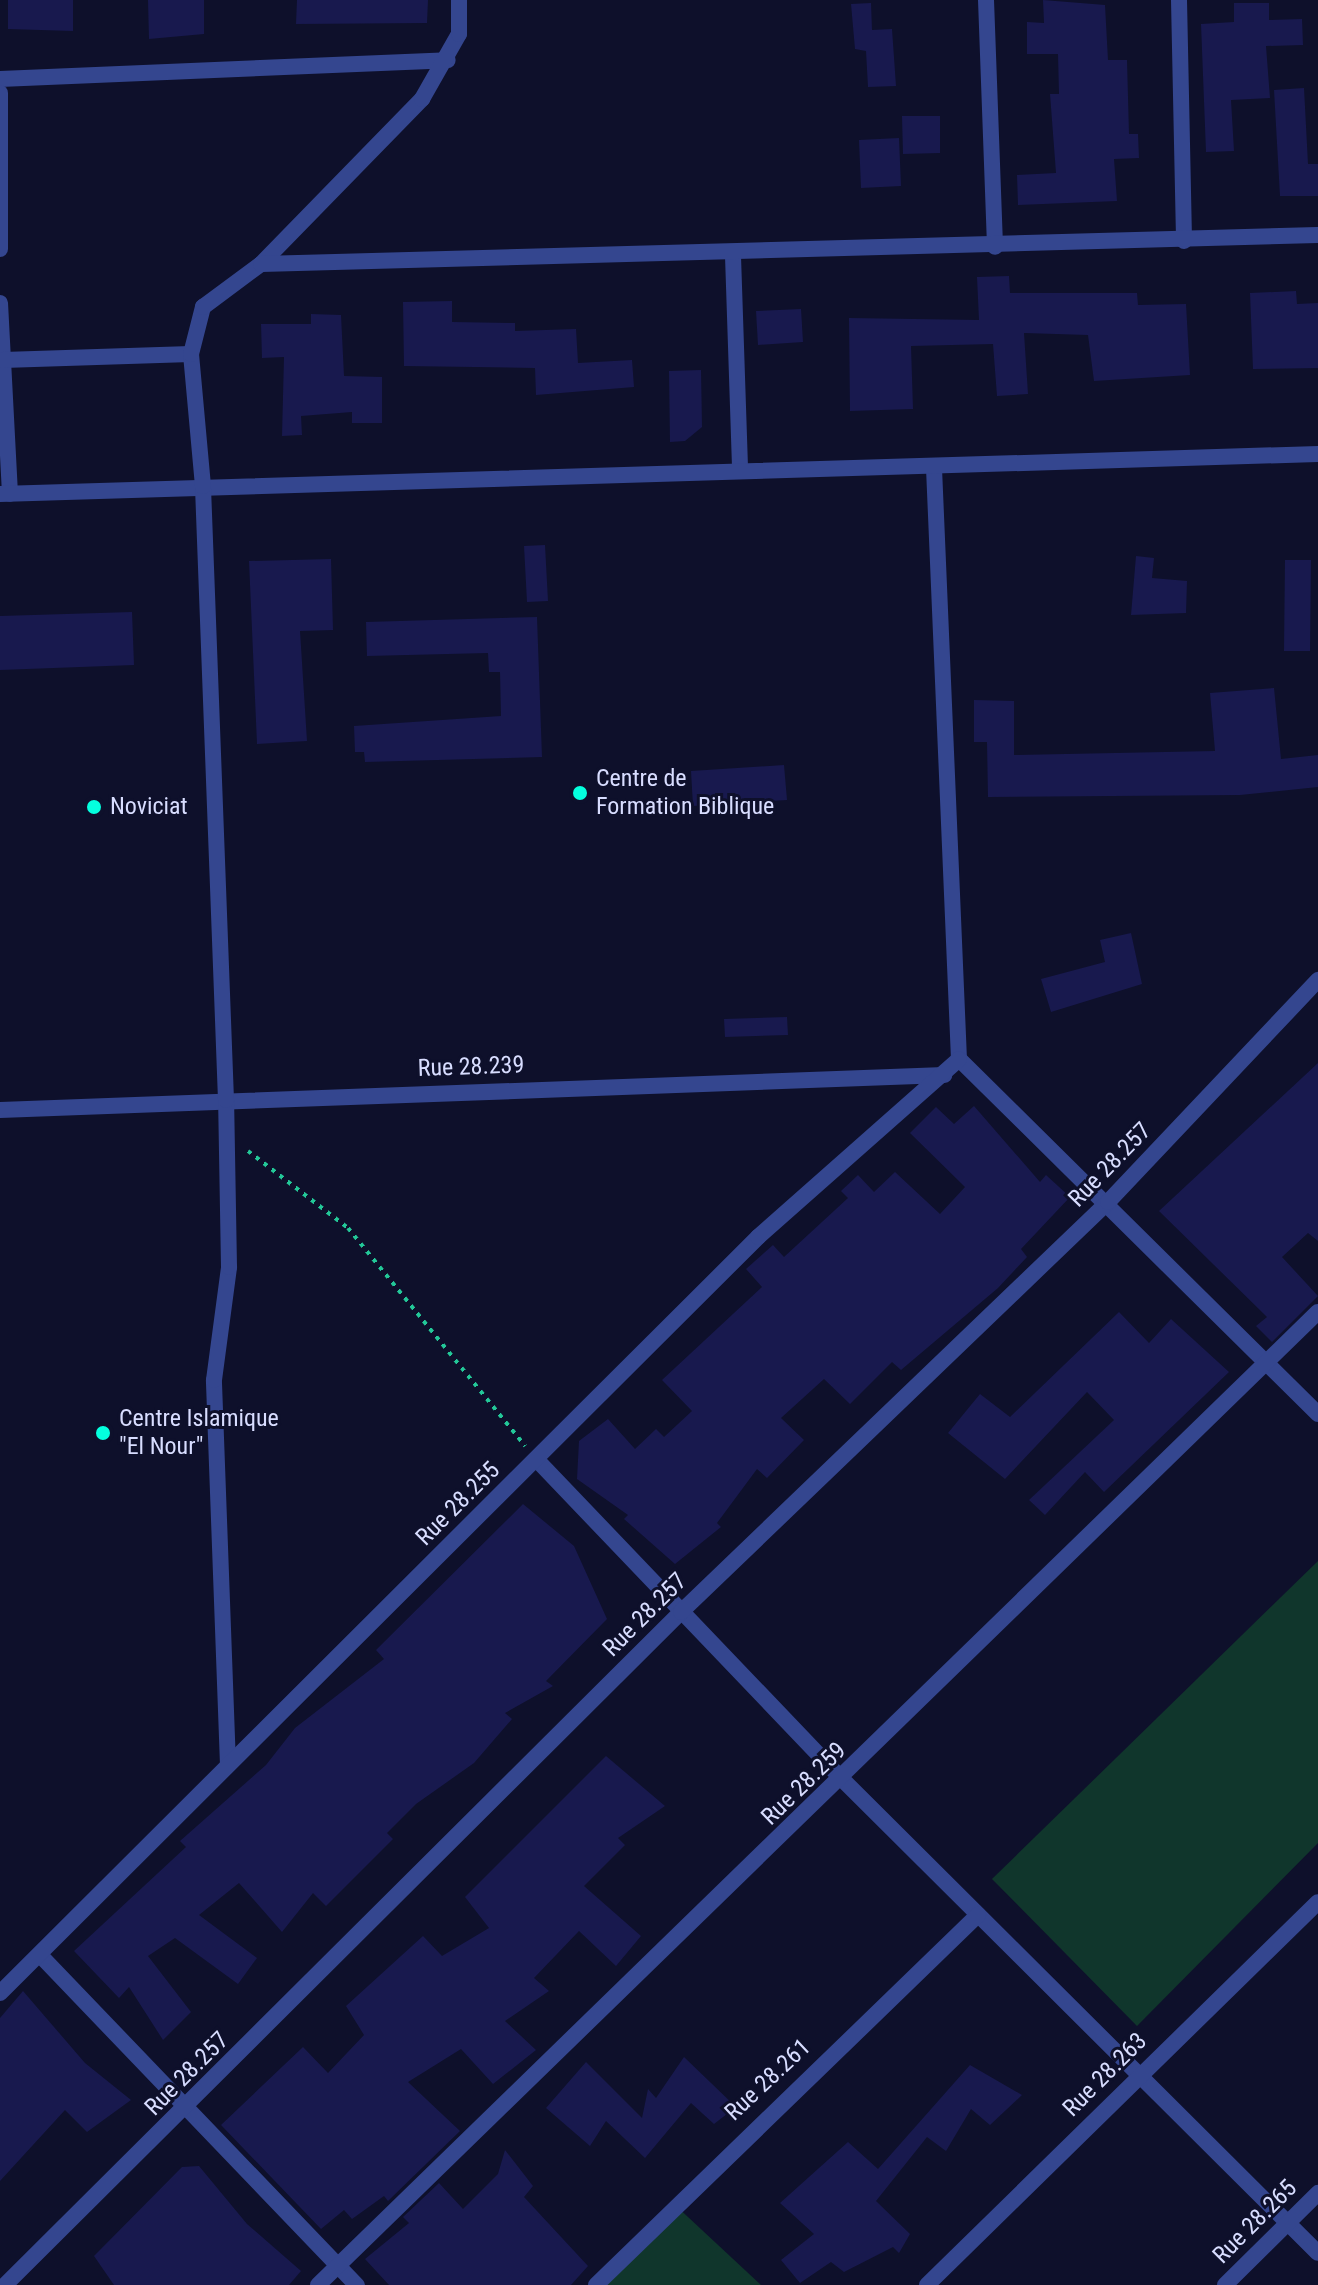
<!DOCTYPE html>
<style>
body{margin:0}
#map{position:relative;width:1318px;height:2285px;overflow:hidden;background:#0e102b;font-family:"Roboto Condensed",sans-serif}
div>[style]{position:absolute}
.green>*{inset:0;background:#10362c}
.building>*{inset:0;background:#18194e}
.path>*{height:4px;margin-top:-2px;transform-origin:0;background:repeating-linear-gradient(90deg,#23c898 0 4px,transparent 0 10px)}
.minor>*{height:16px;margin:-8px;padding:0 8px;transform-origin:8px;border-radius:8px;background:#34468f}
.tertiary>*{height:16px;margin:-8px;padding:0 8px;transform-origin:8px;border-radius:8px;background:#34468f}
.dots>*{width:22px;height:22px;translate:-50% -50%;box-sizing:border-box;border:4px solid #0e102b;border-radius:50%}
span{translate:-50% -50%;white-space:nowrap;text-align:center;line-height:1.15;-webkit-text-stroke:6px #0e102b;paint-order:stroke}
.poi-label{font-size:24px;color:#d8ddff}
.left{translate:0 -50%;text-align:left}
.street-label{font-size:24px;color:#d8ddff}
</style>
<div id="map">
<div class="green">
<i style="clip-path:polygon(1318px 1561px,1318px 1843px,1137px 2026px,992px 1879px)"></i>
<i style="clip-path:polygon(673px 2203px,761px 2285px,596px 2285px)"></i>
</div>
<div class="building">
<i style="clip-path:polygon(8px 0,73px 0,73px 31px,8px 29px)"></i>
<i style="clip-path:polygon(148px 0,204px 0,204px 34px,149px 39px)"></i>
<i style="clip-path:polygon(297px 0,428px 0,427px 23px,296px 24px)"></i>
<i style="clip-path:polygon(1043px 0,1105px 5px,1108px 60px,1127px 60px,1129px 134px,1138px 134px,1139px 158px,1114px 159px,1117px 201px,1018px 205px,1017px 175px,1056px 173px,1050px 94px,1059px 94px,1058px 54px,1027px 54px,1027px 22px,1044px 23px)"></i>
<i style="clip-path:polygon(871px 3px,872px 30px,892px 29px,896px 86px,868px 87px,866px 51px,855px 49px,851px 4px)"></i>
<i style="clip-path:polygon(1234px 3px,1269px 3px,1269px 20px,1302px 19px,1303px 45px,1266px 46px,1270px 98px,1231px 100px,1234px 151px,1206px 152px,1201px 24px,1234px 22px)"></i>
<i style="clip-path:polygon(1304px 88px,1308px 164px,1318px 164px,1318px 196px,1280px 196px,1274px 90px)"></i>
<i style="clip-path:polygon(902px 116px,940px 116px,940px 153px,903px 154px)"></i>
<i style="clip-path:polygon(899px 138px,901px 186px,861px 188px,859px 140px)"></i>
<i style="clip-path:polygon(1009px 276px,1010px 293px,1137px 293px,1138px 305px,1186px 304px,1190px 375px,1094px 381px,1088px 335px,1024px 333px,1028px 394px,997px 396px,993px 344px,911px 346px,913px 409px,850px 411px,849px 318px,979px 320px,977px 277px)"></i>
<i style="clip-path:polygon(1296px 291px,1297px 304px,1318px 303px,1318px 368px,1253px 369px,1250px 293px)"></i>
<i style="clip-path:polygon(452px 301px,452px 322px,515px 323px,515px 331px,576px 329px,578px 363px,632px 360px,634px 387px,536px 395px,535px 368px,404px 366px,403px 302px)"></i>
<i style="clip-path:polygon(801px 309px,803px 342px,758px 345px,756px 311px)"></i>
<i style="clip-path:polygon(311px 314px,341px 315px,344px 376px,382px 377px,382px 423px,352px 423px,352px 412px,301px 416px,302px 435px,282px 436px,284px 357px,262px 358px,261px 324px,311px 324px)"></i>
<i style="clip-path:polygon(701px 370px,702px 427px,685px 441px,670px 442px,669px 371px)"></i>
<i style="clip-path:polygon(545px 545px,548px 601px,527px 602px,524px 546px)"></i>
<i style="clip-path:polygon(1136px 556px,1154px 558px,1152px 578px,1187px 581px,1186px 613px,1131px 615px)"></i>
<i style="clip-path:polygon(331px 559px,333px 630px,300px 631px,307px 741px,257px 744px,249px 561px)"></i>
<i style="clip-path:polygon(1285px 560px,1311px 560px,1310px 651px,1284px 651px)"></i>
<i style="clip-path:polygon(132px 612px,134px 665px,0 670px,0 616px)"></i>
<i style="clip-path:polygon(537px 617px,542px 757px,365px 762px,364px 752px,355px 752px,354px 726px,501px 716px,500px 672px,489px 672px,488px 653px,367px 656px,366px 622px)"></i>
<i style="clip-path:polygon(1274px 688px,1281px 759px,1318px 755px,1318px 787px,1240px 795px,988px 797px,987px 742px,974px 742px,974px 700px,1014px 701px,1014px 755px,1215px 751px,1210px 693px)"></i>
<i style="clip-path:polygon(784px 765px,787px 800px,693px 806px,691px 771px)"></i>
<i style="clip-path:polygon(1131px 933px,1142px 984px,1051px 1012px,1041px 979px,1105px 962px,1100px 940px)"></i>
<i style="clip-path:polygon(787px 1017px,788px 1035px,725px 1037px,724px 1019px)"></i>
<i style="clip-path:polygon(1318px 1063px,1318px 1241px,1308px 1233px,1282px 1257px,1318px 1296px,1272px 1342px,1256px 1326px,1267px 1317px,1159px 1211px)"></i>
<i style="clip-path:polygon(974px 1106px,1040px 1182px,1046px 1175px,1070px 1197px,1021px 1249px,1027px 1257px,998px 1288px,901px 1370px,892px 1362px,850px 1404px,824px 1379px,781px 1418px,804px 1440px,767px 1478px,757px 1469px,717px 1523px,721px 1527px,675px 1564px,624px 1519px,628px 1515px,577px 1479px,579px 1441px,608px 1419px,635px 1449px,656px 1429px,664px 1437px,692px 1411px,662px 1380px,762px 1287px,746px 1269px,773px 1245px,784px 1257px,848px 1198px,841px 1191px,858px 1175px,874px 1192px,895px 1172px,940px 1214px,965px 1187px,910px 1133px,936px 1107px,954px 1124px)"></i>
<i style="clip-path:polygon(1119px 1312px,1149px 1343px,1171px 1319px,1229px 1372px,1104px 1492px,1085px 1472px,1045px 1515px,1029px 1500px,1114px 1420px,1087px 1392px,1005px 1479px,948px 1433px,980px 1394px,1010px 1417px)"></i>
<i style="clip-path:polygon(523px 1504px,574px 1546px,607px 1619px,546px 1681px,553px 1686px,505px 1713px,512px 1719px,474px 1763px,416px 1804px,387px 1833px,393px 1839px,326px 1906px,313px 1893px,282px 1932px,239px 1883px,199px 1915px,257px 1958px,238px 1984px,175px 1938px,148px 1956px,191px 2012px,163px 2040px,129px 1987px,119px 1998px,74px 1951px,186px 1847px,180px 1841px,266px 1765px,295px 1728px,384px 1659px,376px 1650px)"></i>
<i style="clip-path:polygon(606px 1756px,665px 1806px,618px 1838px,625px 1845px,584px 1886px,641px 1936px,616px 1966px,579px 1931px,534px 1978px,549px 1991px,505px 2021px,536px 2050px,493px 2084px,461px 2049px,408px 2082px,460px 2131px,388px 2201px,384px 2196px,352px 2219px,344px 2210px,321px 2229px,221px 2125px,303px 2047px,328px 2073px,364px 2035px,346px 2006px,423px 1936px,442px 1956px,489px 1928px,465px 1897px)"></i>
<i style="clip-path:polygon(23px 1991px,85px 2063px,131px 2100px,87px 2132px,65px 2110px,0 2181px,0 2018px)"></i>
<i style="clip-path:polygon(684px 2057px,736px 2107px,714px 2124px,691px 2103px,645px 2158px,606px 2121px,590px 2146px,546px 2108px,586px 2062px,642px 2118px,648px 2089px,656px 2098px)"></i>
<i style="clip-path:polygon(970px 2065px,1022px 2095px,990px 2125px,971px 2109px,946px 2151px,927px 2137px,876px 2201px,910px 2234px,899px 2253px,893px 2247px,844px 2272px,831px 2262px,800px 2283px,781px 2260px,814px 2234px,780px 2203px,848px 2142px,878px 2169px)"></i>
<i style="clip-path:polygon(505px 2150px,533px 2186px,524px 2197px,588px 2266px,571px 2285px,389px 2285px,365px 2259px,409px 2223px,403px 2217px,439px 2183px,463px 2209px,498px 2174px)"></i>
<i style="clip-path:polygon(199px 2166px,247px 2224px,301px 2271px,289px 2285px,114px 2285px,94px 2256px,182px 2167px)"></i>
</div>
<div class="path">
<i style="left:248px;top:1151px;width:126px;rotate:37.6deg"></i>
<i style="left:348px;top:1228px;width:281px;rotate:50.9deg"></i>
</div>
<div class="minor">
<i style="left:986px;top:0;width:247px;rotate:87.9deg"></i>
<i style="left:1179px;top:0;width:241px;rotate:88.8deg"></i>
<i style="left:0;top:79px;width:448px;rotate:-2.4deg"></i>
<i style="left:0;top:93px;width:156px;rotate:90deg"></i>
<i style="left:733px;top:256px;width:214px;rotate:88.1deg"></i>
<i style="left:261px;top:264px;width:231px;rotate:-45.7deg"></i>
<i style="left:422px;top:99px;width:75px;rotate:-60.4deg"></i>
<i style="left:459px;top:34px;width:34px;rotate:-90deg"></i>
<i style="left:0;top:303px;width:191px;rotate:87deg"></i>
<i style="left:3px;top:360px;width:188px;rotate:-1.8deg"></i>
<i style="left:934px;top:468px;width:592px;rotate:87.58deg"></i>
<i style="left:959px;top:1059px;width:505px;rotate:44.68deg"></i>
<i style="left:0;top:494px;width:1319px;rotate:-1.74deg"></i>
<i style="left:0;top:1110px;width:945px;rotate:-2.12deg"></i>
<i style="left:537px;top:1460px;width:443px;rotate:46.3deg"></i>
<i style="left:843px;top:1780px;width:670px;rotate:44.88deg"></i>
<i style="left:228px;top:1765px;width:385px;rotate:-92.1deg"></i>
<i style="left:214px;top:1380px;width:114px;rotate:-82.4deg"></i>
<i style="left:229px;top:1267px;width:167px;rotate:-91deg"></i>
<i style="left:226px;top:1100px;width:614px;rotate:-92.15deg"></i>
<i style="left:203px;top:486px;width:133px;rotate:-95.2deg"></i>
<i style="left:191px;top:354px;width:49px;rotate:-75.7deg"></i>
<i style="left:203px;top:307px;width:72px;rotate:-36.6deg"></i>
<i style="left:261px;top:264px;width:1057px;rotate:-1.57deg"></i>
<i style="left:40px;top:1955px;width:458px;rotate:46.2deg"></i>
<i style="left:0;top:1993px;width:1071px;rotate:-44.92deg"></i>
<i style="left:758px;top:1237px;width:268px;rotate:-41.5deg"></i>
<i style="left:318px;top:2285px;width:1395px;rotate:-44.22deg"></i>
<i style="left:596px;top:2285px;width:532px;rotate:-44.09deg"></i>
<i style="left:927px;top:2285px;width:547px;rotate:-44.41deg"></i>
<i style="left:1225px;top:2285px;width:131px;rotate:-44.7deg"></i>
</div>
<div class="tertiary">
<i style="left:5px;top:2285px;width:954px;rotate:-44.87deg"></i>
<i style="left:681px;top:1612px;width:592px;rotate:-43.84deg"></i>
<i style="left:1108px;top:1202px;width:306px;rotate:-46.6deg"></i>
</div>
<div class="dots">
<i style="left:580px;top:793px;background:#04ffde"></i>
<i style="left:94px;top:807px;background:#04ffde"></i>
<i style="left:103px;top:1433px;background:#04ffde"></i>
</div>
<div class="poi-label">
<span class="left" style="left:596px;top:793px">Centre de<br>Formation Biblique</span>
<span class="left" style="left:110px;top:807px">Noviciat</span>
<span class="left" style="left:119px;top:1433px">Centre Islamique<br>"El Nour"</span>
</div>
<div class="street-label">
<span style="left:471px;top:1067px;rotate:-2deg">Rue 28.239</span>
<span style="left:1110px;top:1165px;rotate:-46deg">Rue 28.257</span>
<span style="left:458px;top:1504px;rotate:-45deg">Rue 28.255</span>
<span style="left:645px;top:1615px;rotate:-45deg">Rue 28.257</span>
<span style="left:804px;top:1784px;rotate:-44deg">Rue 28.259</span>
<span style="left:187px;top:2074px;rotate:-45deg">Rue 28.257</span>
<span style="left:1105px;top:2075px;rotate:-45deg">Rue 28.263</span>
<span style="left:768px;top:2080px;rotate:-43deg">Rue 28.261</span>
<span style="left:1255px;top:2222px;rotate:-45deg">Rue 28.265</span>
</div>
</div>
